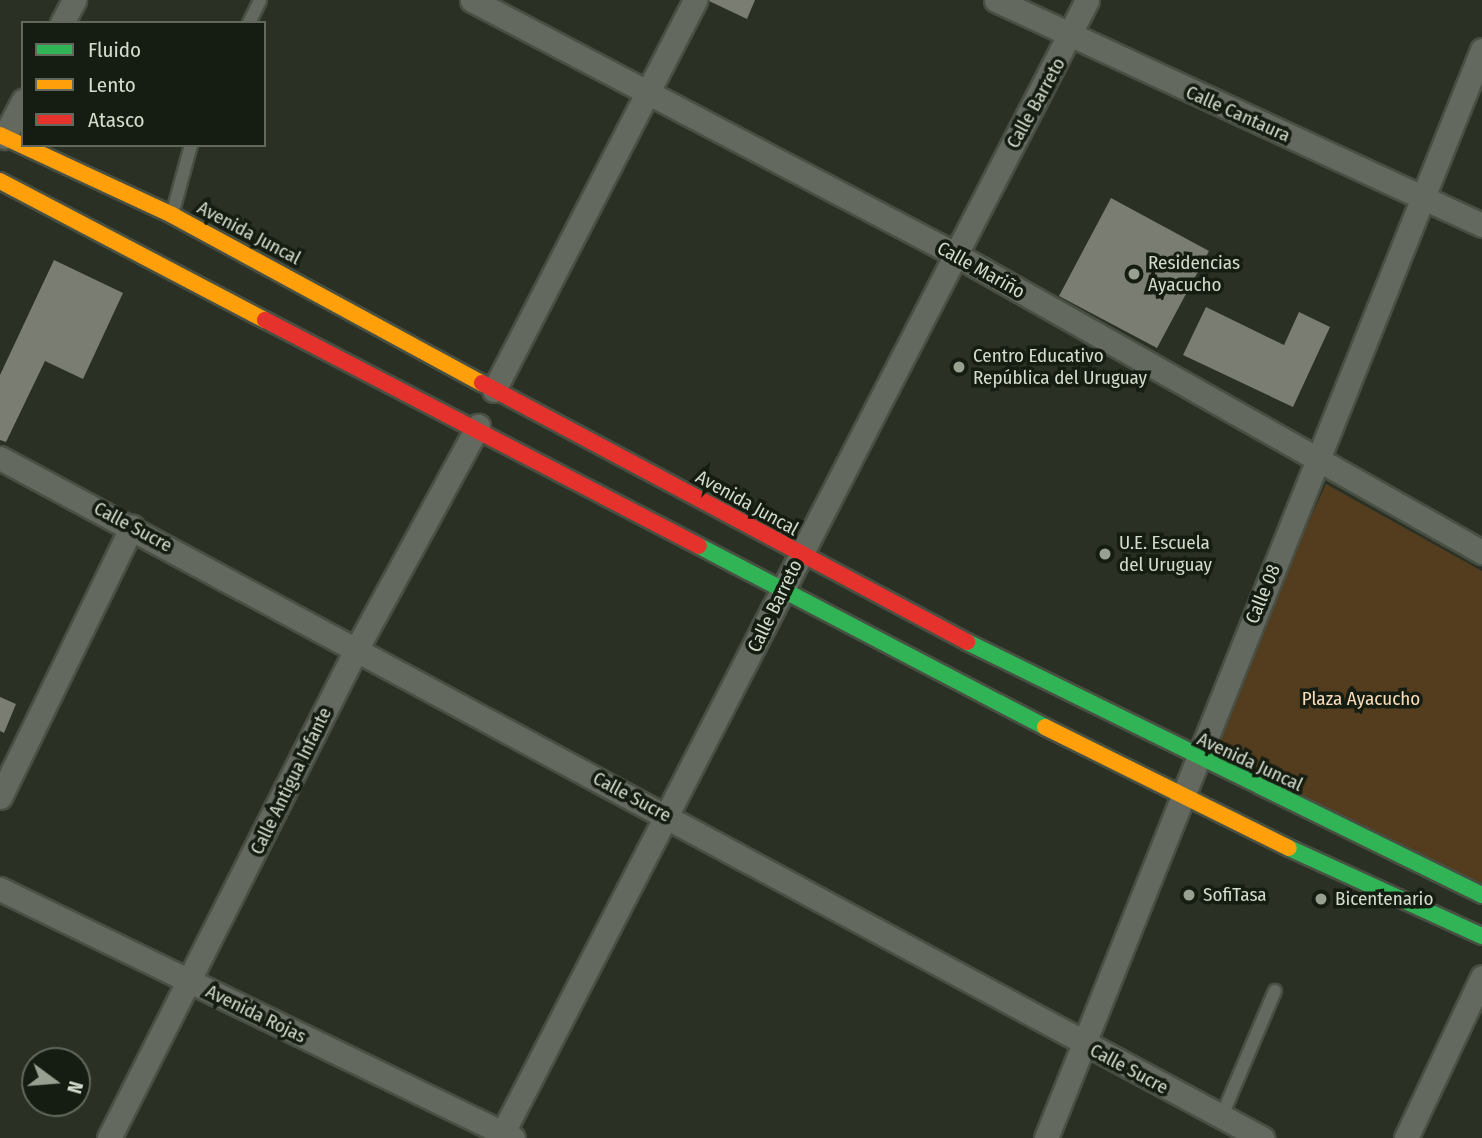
<!DOCTYPE html>
<meta charset="utf-8">
<style>
body{margin:0}
#map{position:relative;width:1482px;height:1138px;overflow:hidden;background:#2a3124;font-family:"Fira Sans Condensed",sans-serif}
div>[style]{position:absolute}
.green>*{inset:0;background:#533d1e}
.building>*{inset:0;background:#7a7d71}
.roads{filter:drop-shadow(2px 0 #484f43) drop-shadow(-2px 0 #484f43) drop-shadow(0 2px #484f43) drop-shadow(0 -2px #484f43)}
.lane>*{height:12px;margin:-6px;padding:0 6px;transform-origin:6px;border-radius:6px;background:#646960}
.street>*{height:23px;margin:-11.5px;padding:0 11.5px;transform-origin:11.5px;border-radius:11.5px;background:#646960}
.fast>*{height:16px;margin:-8px;padding:0 8px;transform-origin:8px;border-radius:8px;background:#30b455}
.slow>*{height:16px;margin:-8px;padding:0 8px;transform-origin:8px;border-radius:8px;background:#ff9f0a}
.jam>*{height:16px;margin:-8px;padding:0 8px;transform-origin:8px;border-radius:8px;background:#e5322d}
.dots>*{width:19px;height:19px;translate:-50% -50%;box-sizing:border-box;border:4px solid #151c11;border-radius:50%}
span{translate:-50% -50%;white-space:nowrap;text-align:center;line-height:1.15;-webkit-text-stroke:7px #151c11;paint-order:stroke}
.street-label{font-size:19px;color:#d2dbcc}
.poi-label{font-size:19px;color:#d2dbcc}
.left{translate:0 -50%;text-align:left}
.park-label{font-size:19px;color:#fbdcb9}
.legend{position:absolute;left:21px;top:21px;width:245px;height:126px;box-sizing:border-box;background:#151c11;border:2px solid #61685c;margin:0;padding:9px 12px;list-style:none;font-size:21px;color:#d2dbcc}
.legend li{display:flex;align-items:center;gap:14px;height:35px}
.legend b{width:35px;border:2px solid #61685c}
.north{position:absolute;left:21px;top:1047px;width:70px;height:70px;box-sizing:border-box;background:#151c11;border:2px solid #61685c;border-radius:50%;rotate:106deg;font-size:19px;font-weight:700;line-height:28px;text-align:center;color:#d2dbcc}
.north::after{content:'';display:block;margin:auto;width:24px;height:32px;background:#97a091;clip-path:polygon(50% 0,100% 100%,50% 72%,0 100%)}
</style>
<div id="map">
<div class="green">
<i style="clip-path:polygon(1326px 484px,1482px 571px,1482px 891px,1201px 758px)"></i>
</div>
<div class="building">
<i style="clip-path:polygon(707px 0,755px 0,747px 19px)"></i>
<i style="clip-path:polygon(1111px 198px,1209px 251px,1157px 348px,1059px 296px)"></i>
<i style="clip-path:polygon(54px 260px,123px 293px,83px 379px,45px 361px,6px 442px,0 440px,0 375px)"></i>
<i style="clip-path:polygon(1206px 307px,1284px 345px,1299px 312px,1330px 327px,1293px 407px,1183px 355px)"></i>
<i style="clip-path:polygon(0 697px,16px 704px,4px 733px,0 731px)"></i>
</div>
<div class="roads">
<div class="lane">
<i style="left:249px;top:23px;width:25px;rotate:-64deg"></i>
<i style="left:172px;top:215px;width:73px;rotate:-74.8deg"></i>
<i style="left:1221px;top:1118px;width:138px;rotate:-67deg"></i>
</div>
<div class="street">
<i style="left:472px;top:0;width:543px;rotate:27.74deg"></i>
<i style="left:953px;top:253px;width:608px;rotate:29.48deg"></i>
<i style="left:996px;top:0;width:536px;rotate:24.84deg"></i>
<i style="left:62px;top:23px;width:26px;rotate:-62deg"></i>
<i style="left:4px;top:137px;width:41px;rotate:-62.2deg"></i>
<i style="left:494px;top:390px;width:439px;rotate:-62.7deg"></i>
<i style="left:0;top:458px;width:1434px;rotate:28.32deg"></i>
<i style="left:0;top:797px;width:301px;rotate:-64deg"></i>
<i style="left:0;top:889px;width:570px;rotate:25.89deg"></i>
<i style="left:109px;top:1138px;width:549px;rotate:-63.16deg"></i>
<i style="left:357px;top:648px;width:253px;rotate:-61.4deg"></i>
<i style="left:500px;top:1138px;width:1280px;rotate:-62.71deg"></i>
<i style="left:1046px;top:1138px;width:1172px;rotate:-68.16deg"></i>
<i style="left:1406px;top:1138px;width:178px;rotate:-64.7deg"></i>
</div>
<div class="fast">
<i style="left:699px;top:546px;width:390px;rotate:27.6deg"></i>
<i style="left:967px;top:642px;width:574px;rotate:26.16deg"></i>
<i style="left:1289px;top:848px;width:212px;rotate:24.5deg"></i>
</div>
<div class="slow">
<i style="left:0;top:135px;width:190px;rotate:24.9deg"></i>
<i style="left:172px;top:215px;width:353px;rotate:28.5deg"></i>
<i style="left:0;top:181px;width:299px;rotate:27.7deg"></i>
<i style="left:1045px;top:727px;width:272px;rotate:26.4deg"></i>
</div>
<div class="jam">
<i style="left:265px;top:320px;width:489px;rotate:27.5deg"></i>
<i style="left:482px;top:383px;width:550px;rotate:28.1deg"></i>
</div>
</div>
<div class="dots">
<i style="left:1134px;top:274px;background:#97a091"></i>
<i style="left:959px;top:367px;background:#97a091"></i>
<i style="left:1105px;top:554px;background:#97a091"></i>
<i style="left:1189px;top:895px;background:#97a091"></i>
<i style="left:1321px;top:899px;background:#97a091"></i>
</div>
<div class="street-label">
<span style="left:1036px;top:103px;rotate:-61deg">Calle Barreto</span>
<span style="left:1238px;top:114px;rotate:24deg">Calle Cantaura</span>
<span style="left:249px;top:233px;rotate:28deg">Avenida Juncal</span>
<span style="left:981px;top:270px;rotate:29deg">Calle Mariño</span>
<span style="left:747px;top:503px;rotate:29deg">Avenida Juncal</span>
<span style="left:133px;top:527px;rotate:28deg">Calle Sucre</span>
<span style="left:1263px;top:594px;rotate:-68deg">Calle 08</span>
<span style="left:775px;top:606px;rotate:-64deg">Calle Barreto</span>
<span style="left:1250px;top:762px;rotate:25deg">Avenida Juncal</span>
<span style="left:291px;top:781px;rotate:-64deg">Calle Antigua Infante</span>
<span style="left:632px;top:797px;rotate:28deg">Calle Sucre</span>
<span style="left:256px;top:1014px;rotate:26deg">Avenida Rojas</span>
<span style="left:1129px;top:1069px;rotate:28deg">Calle Sucre</span>
</div>
<div class="poi-label">
<span class="left" style="left:1148px;top:274px">Residencias<br>Ayacucho</span>
<span class="left" style="left:973px;top:367px">Centro Educativo<br>República del Uruguay</span>
<span class="left" style="left:1119px;top:554px">U.E. Escuela<br>del Uruguay</span>
<span class="left" style="left:1203px;top:895px">SofiTasa</span>
<span class="left" style="left:1335px;top:899px">Bicentenario</span>
</div>
<div class="park-label">
<span style="left:1361px;top:699px">Plaza Ayacucho</span>
</div>
<ul class="legend">
<li><b style="height:9px;background:#30b455"></b>Fluido</li>
<li><b style="height:9px;background:#ff9f0a"></b>Lento</li>
<li><b style="height:9px;background:#e5322d"></b>Atasco</li>
</ul>
<div class="north">N</div>
</div>
